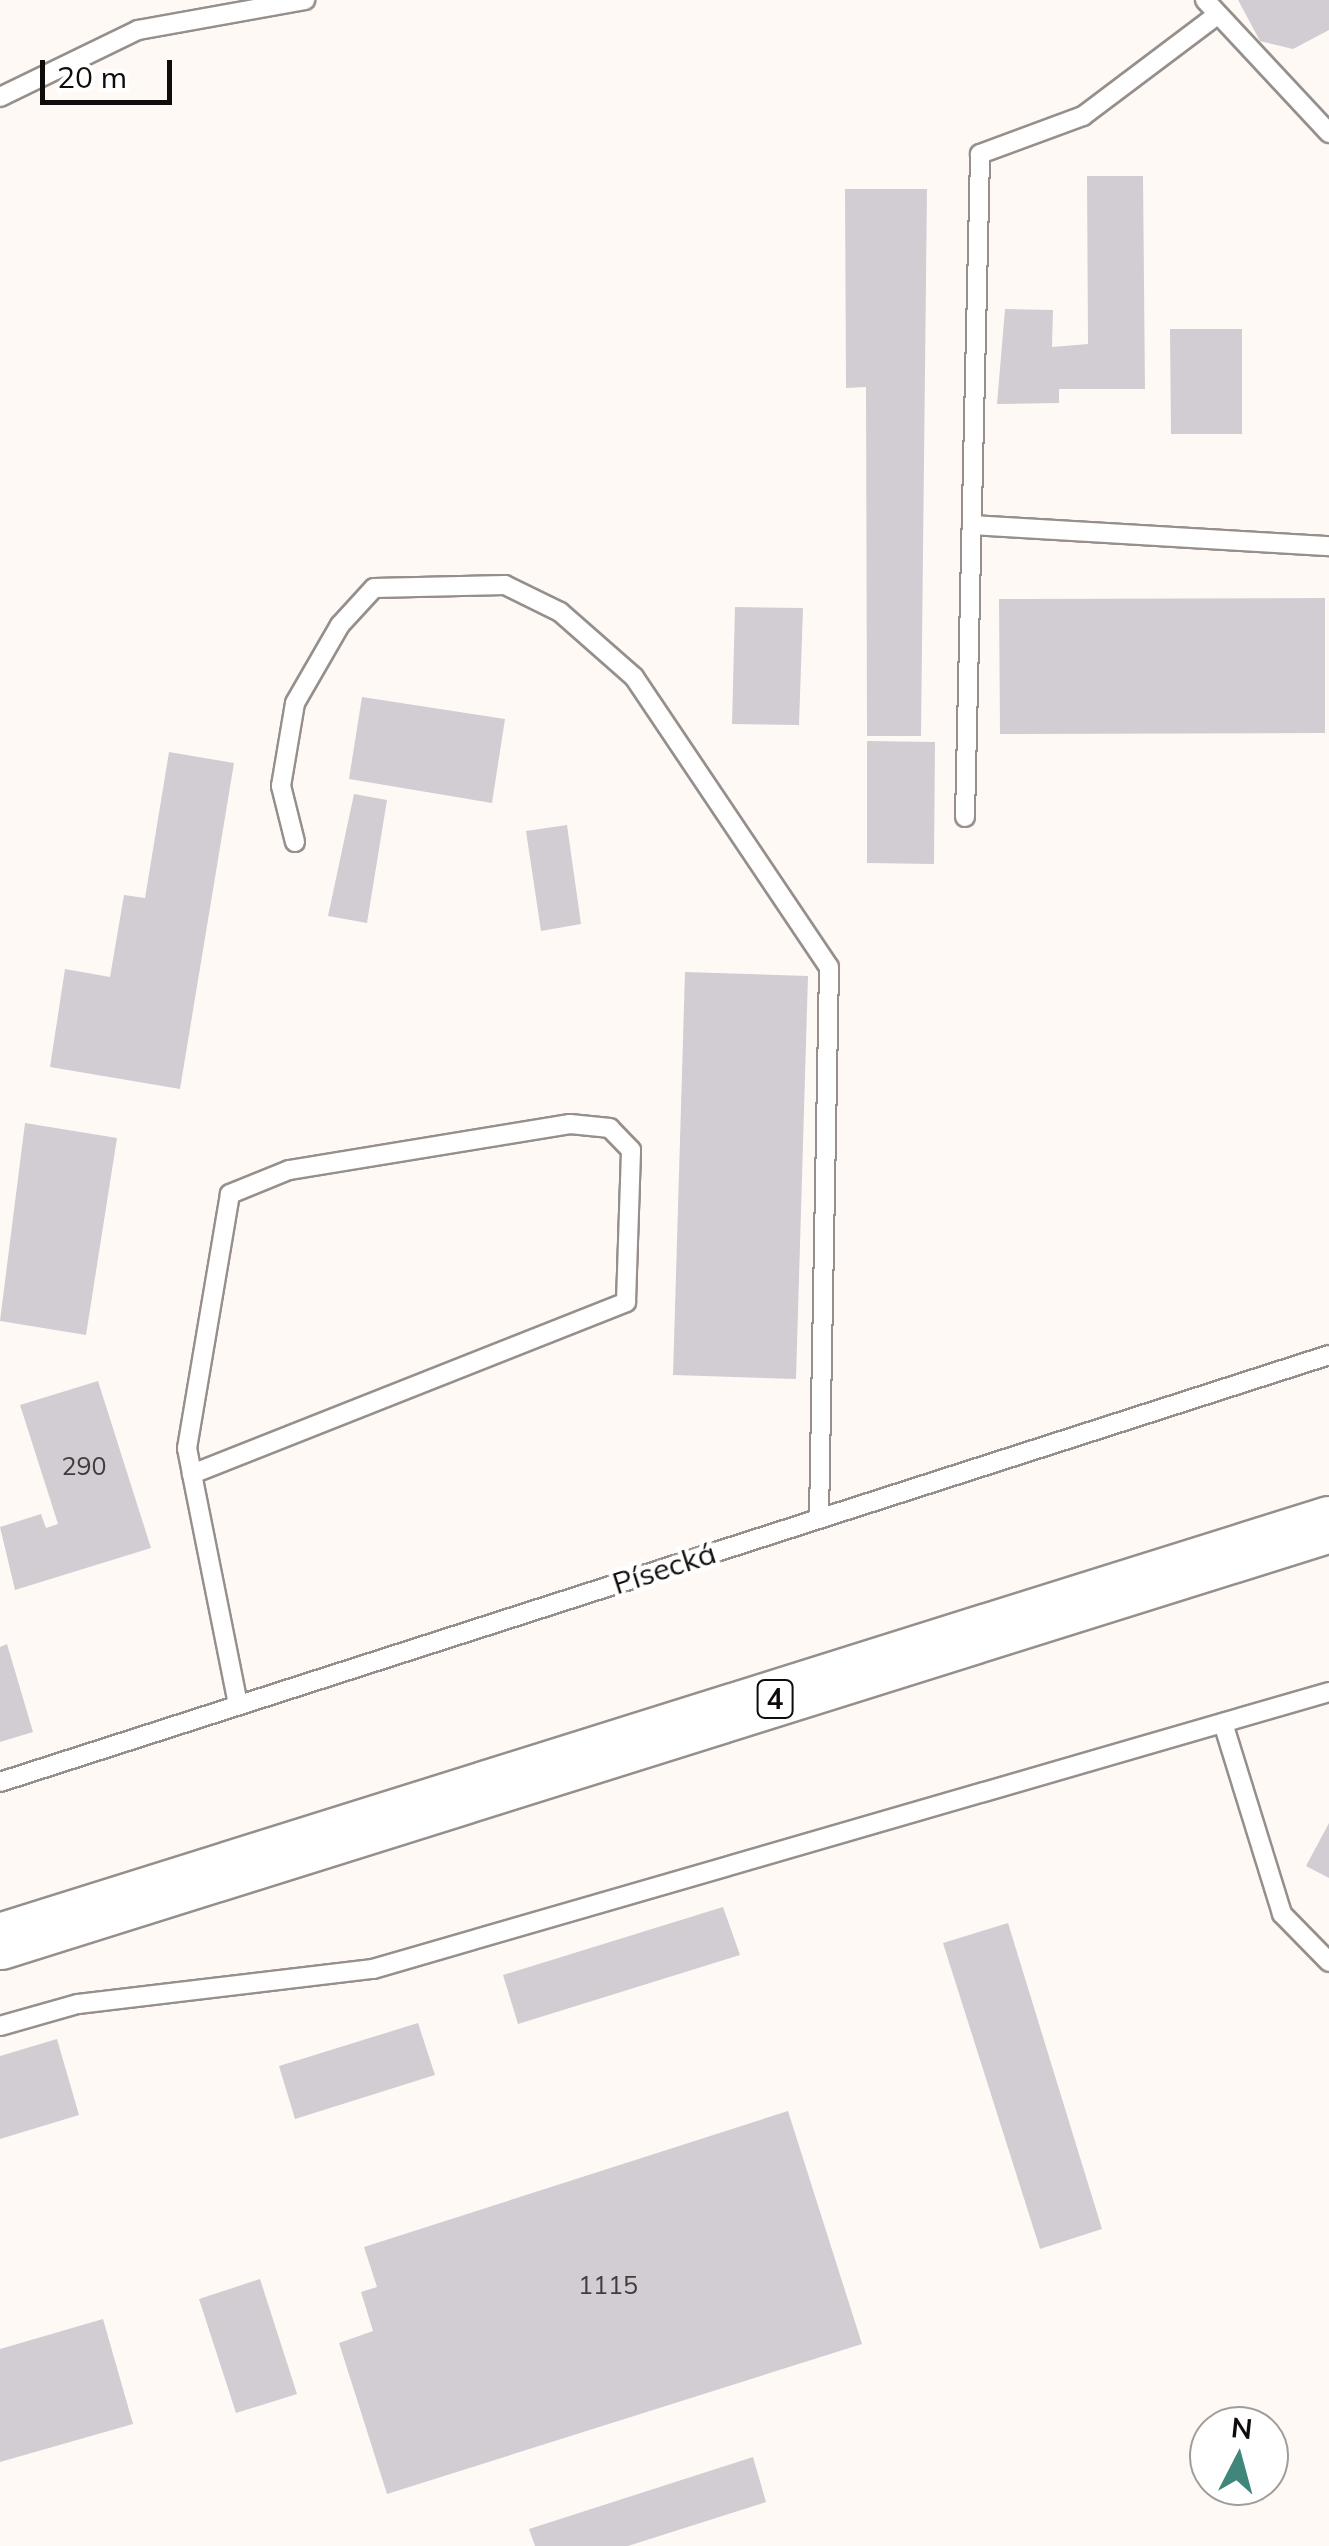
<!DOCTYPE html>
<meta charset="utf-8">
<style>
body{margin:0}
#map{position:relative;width:1329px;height:2546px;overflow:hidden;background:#fff9f5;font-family:Mulish,sans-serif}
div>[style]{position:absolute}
.building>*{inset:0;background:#d2cdd3}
.roads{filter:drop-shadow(2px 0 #968f8b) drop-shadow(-2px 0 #968f8b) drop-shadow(0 2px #968f8b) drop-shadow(0 -2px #968f8b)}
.lane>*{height:18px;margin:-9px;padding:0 9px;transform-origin:9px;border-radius:9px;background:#fff}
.primary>*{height:55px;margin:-27.5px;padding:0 27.5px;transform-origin:27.5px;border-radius:27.5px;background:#fff}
span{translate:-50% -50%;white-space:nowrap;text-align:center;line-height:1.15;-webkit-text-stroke:9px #fff;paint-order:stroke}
.number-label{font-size:25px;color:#403c3d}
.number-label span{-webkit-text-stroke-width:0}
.shield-label span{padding:2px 8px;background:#fff;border:2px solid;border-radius:8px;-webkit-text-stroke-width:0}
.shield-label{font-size:28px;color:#0f0c0b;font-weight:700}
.street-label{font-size:30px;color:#0f0c0b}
.north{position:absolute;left:1189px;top:2406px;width:100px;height:100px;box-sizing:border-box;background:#fff;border:2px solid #9f9e9d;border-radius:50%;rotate:6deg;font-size:28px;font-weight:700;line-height:40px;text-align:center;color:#0f0c0b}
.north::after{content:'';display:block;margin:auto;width:35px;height:45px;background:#41867b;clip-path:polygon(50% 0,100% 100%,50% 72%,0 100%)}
.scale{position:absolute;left:40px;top:60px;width:132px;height:45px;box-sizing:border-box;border:5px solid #0f0c0b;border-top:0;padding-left:12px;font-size:30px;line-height:35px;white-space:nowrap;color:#0f0c0b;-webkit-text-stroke:8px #fff;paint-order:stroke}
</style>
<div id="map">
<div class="building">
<i style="clip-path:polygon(1238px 0,1329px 0,1329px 30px,1293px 49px,1260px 41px)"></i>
<i style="clip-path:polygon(1087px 176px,1143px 176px,1145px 389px,1059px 389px,1059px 403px,997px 404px,1005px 309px,1053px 310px,1052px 347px,1088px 344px)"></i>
<i style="clip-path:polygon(845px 189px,927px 189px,921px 736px,867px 736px,866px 387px,846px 388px)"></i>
<i style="clip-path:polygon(1170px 329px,1242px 329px,1242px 434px,1171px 434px)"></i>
<i style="clip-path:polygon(1325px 598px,1325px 733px,1000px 734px,999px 599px)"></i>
<i style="clip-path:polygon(735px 607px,803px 608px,799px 725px,732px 724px)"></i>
<i style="clip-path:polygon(362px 697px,505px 719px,492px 803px,349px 779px)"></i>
<i style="clip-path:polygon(867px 741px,935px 742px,934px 864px,867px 863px)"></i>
<i style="clip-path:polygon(169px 752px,234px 763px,180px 1089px,50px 1067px,65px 969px,110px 977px,124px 895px,145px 898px)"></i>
<i style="clip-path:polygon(354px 794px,387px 800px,367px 923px,328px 916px)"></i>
<i style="clip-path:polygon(567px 825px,581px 924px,541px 931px,526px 831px)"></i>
<i style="clip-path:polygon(685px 972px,808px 976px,796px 1379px,673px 1375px)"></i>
<i style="clip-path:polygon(25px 1123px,117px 1138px,86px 1335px,0 1321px)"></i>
<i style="clip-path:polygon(98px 1381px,151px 1548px,15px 1590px,0 1527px,41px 1514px,46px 1528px,58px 1524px,20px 1405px)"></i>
<i style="clip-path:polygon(7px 1644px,33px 1732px,0 1742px,0 1647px)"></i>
<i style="clip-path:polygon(1329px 1823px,1329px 1878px,1306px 1866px)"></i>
<i style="clip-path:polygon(723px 1907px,740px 1955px,518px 2024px,503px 1975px)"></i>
<i style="clip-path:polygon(1008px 1923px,1102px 2229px,1040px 2249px,943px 1943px)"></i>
<i style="clip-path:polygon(418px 2023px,435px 2075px,295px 2119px,279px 2066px)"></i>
<i style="clip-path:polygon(57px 2039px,79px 2115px,0 2139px,0 2056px)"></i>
<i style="clip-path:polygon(788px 2111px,862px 2344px,387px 2494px,339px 2343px,373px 2331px,361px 2292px,377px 2287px,364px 2247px)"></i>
<i style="clip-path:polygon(260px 2279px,297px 2394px,236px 2413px,199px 2299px)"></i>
<i style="clip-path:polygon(103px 2319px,133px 2424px,0 2462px,0 2349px)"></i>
<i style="clip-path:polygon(753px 2457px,766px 2502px,628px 2546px,535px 2546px,529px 2529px)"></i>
</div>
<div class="roads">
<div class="lane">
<i style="left:1205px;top:0;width:182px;rotate:47deg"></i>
<i style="left:0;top:97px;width:153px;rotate:-25.9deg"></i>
<i style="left:138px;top:30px;width:170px;rotate:-10.2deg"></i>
<i style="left:972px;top:525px;width:358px;rotate:3.4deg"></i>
<i style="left:965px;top:817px;width:663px;rotate:-88.7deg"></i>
<i style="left:980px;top:154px;width:110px;rotate:-20.3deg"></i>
<i style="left:1083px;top:116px;width:168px;rotate:-37deg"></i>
<i style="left:295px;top:842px;width:58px;rotate:-104deg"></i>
<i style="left:281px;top:786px;width:84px;rotate:-80.4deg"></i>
<i style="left:295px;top:703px;width:90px;rotate:-60deg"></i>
<i style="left:340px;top:625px;width:50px;rotate:-47.4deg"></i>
<i style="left:374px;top:588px;width:131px;rotate:-1.3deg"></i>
<i style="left:505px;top:585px;width:61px;rotate:26.1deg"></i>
<i style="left:560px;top:612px;width:98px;rotate:41.3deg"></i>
<i style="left:634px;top:677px;width:349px;rotate:56.1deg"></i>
<i style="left:829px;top:967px;width:551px;rotate:91.04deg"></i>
<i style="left:192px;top:1474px;width:467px;rotate:-21.6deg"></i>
<i style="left:626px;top:1302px;width:152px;rotate:-88.1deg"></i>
<i style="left:631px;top:1150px;width:30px;rotate:-134deg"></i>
<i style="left:610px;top:1128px;width:40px;rotate:-174.3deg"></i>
<i style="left:570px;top:1124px;width:285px;rotate:170.7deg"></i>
<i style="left:289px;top:1170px;width:64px;rotate:157.9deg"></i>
<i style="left:230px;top:1194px;width:258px;rotate:99.6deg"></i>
<i style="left:187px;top:1448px;width:26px;rotate:79deg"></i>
<i style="left:192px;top:1474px;width:236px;rotate:78.7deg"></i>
<i style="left:1223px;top:1723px;width:200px;rotate:72.8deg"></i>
<i style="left:1282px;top:1914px;width:67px;rotate:45.6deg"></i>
<i style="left:0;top:1782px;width:1396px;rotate:-17.81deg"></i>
<i style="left:0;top:2026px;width:81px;rotate:-15.8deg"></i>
<i style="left:78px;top:2004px;width:297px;rotate:-6.8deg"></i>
<i style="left:373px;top:1969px;width:995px;rotate:-16.16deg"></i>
</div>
<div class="primary">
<i style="left:0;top:1941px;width:1393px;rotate:-17.42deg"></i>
</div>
</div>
<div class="number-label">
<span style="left:84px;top:1466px">290</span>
<span style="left:608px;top:2285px">1115</span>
</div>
<div class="shield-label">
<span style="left:775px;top:1699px">4</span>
</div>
<div class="street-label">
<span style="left:664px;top:1568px;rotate:-18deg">Písecká</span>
</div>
<div class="north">N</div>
<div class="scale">20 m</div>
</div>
